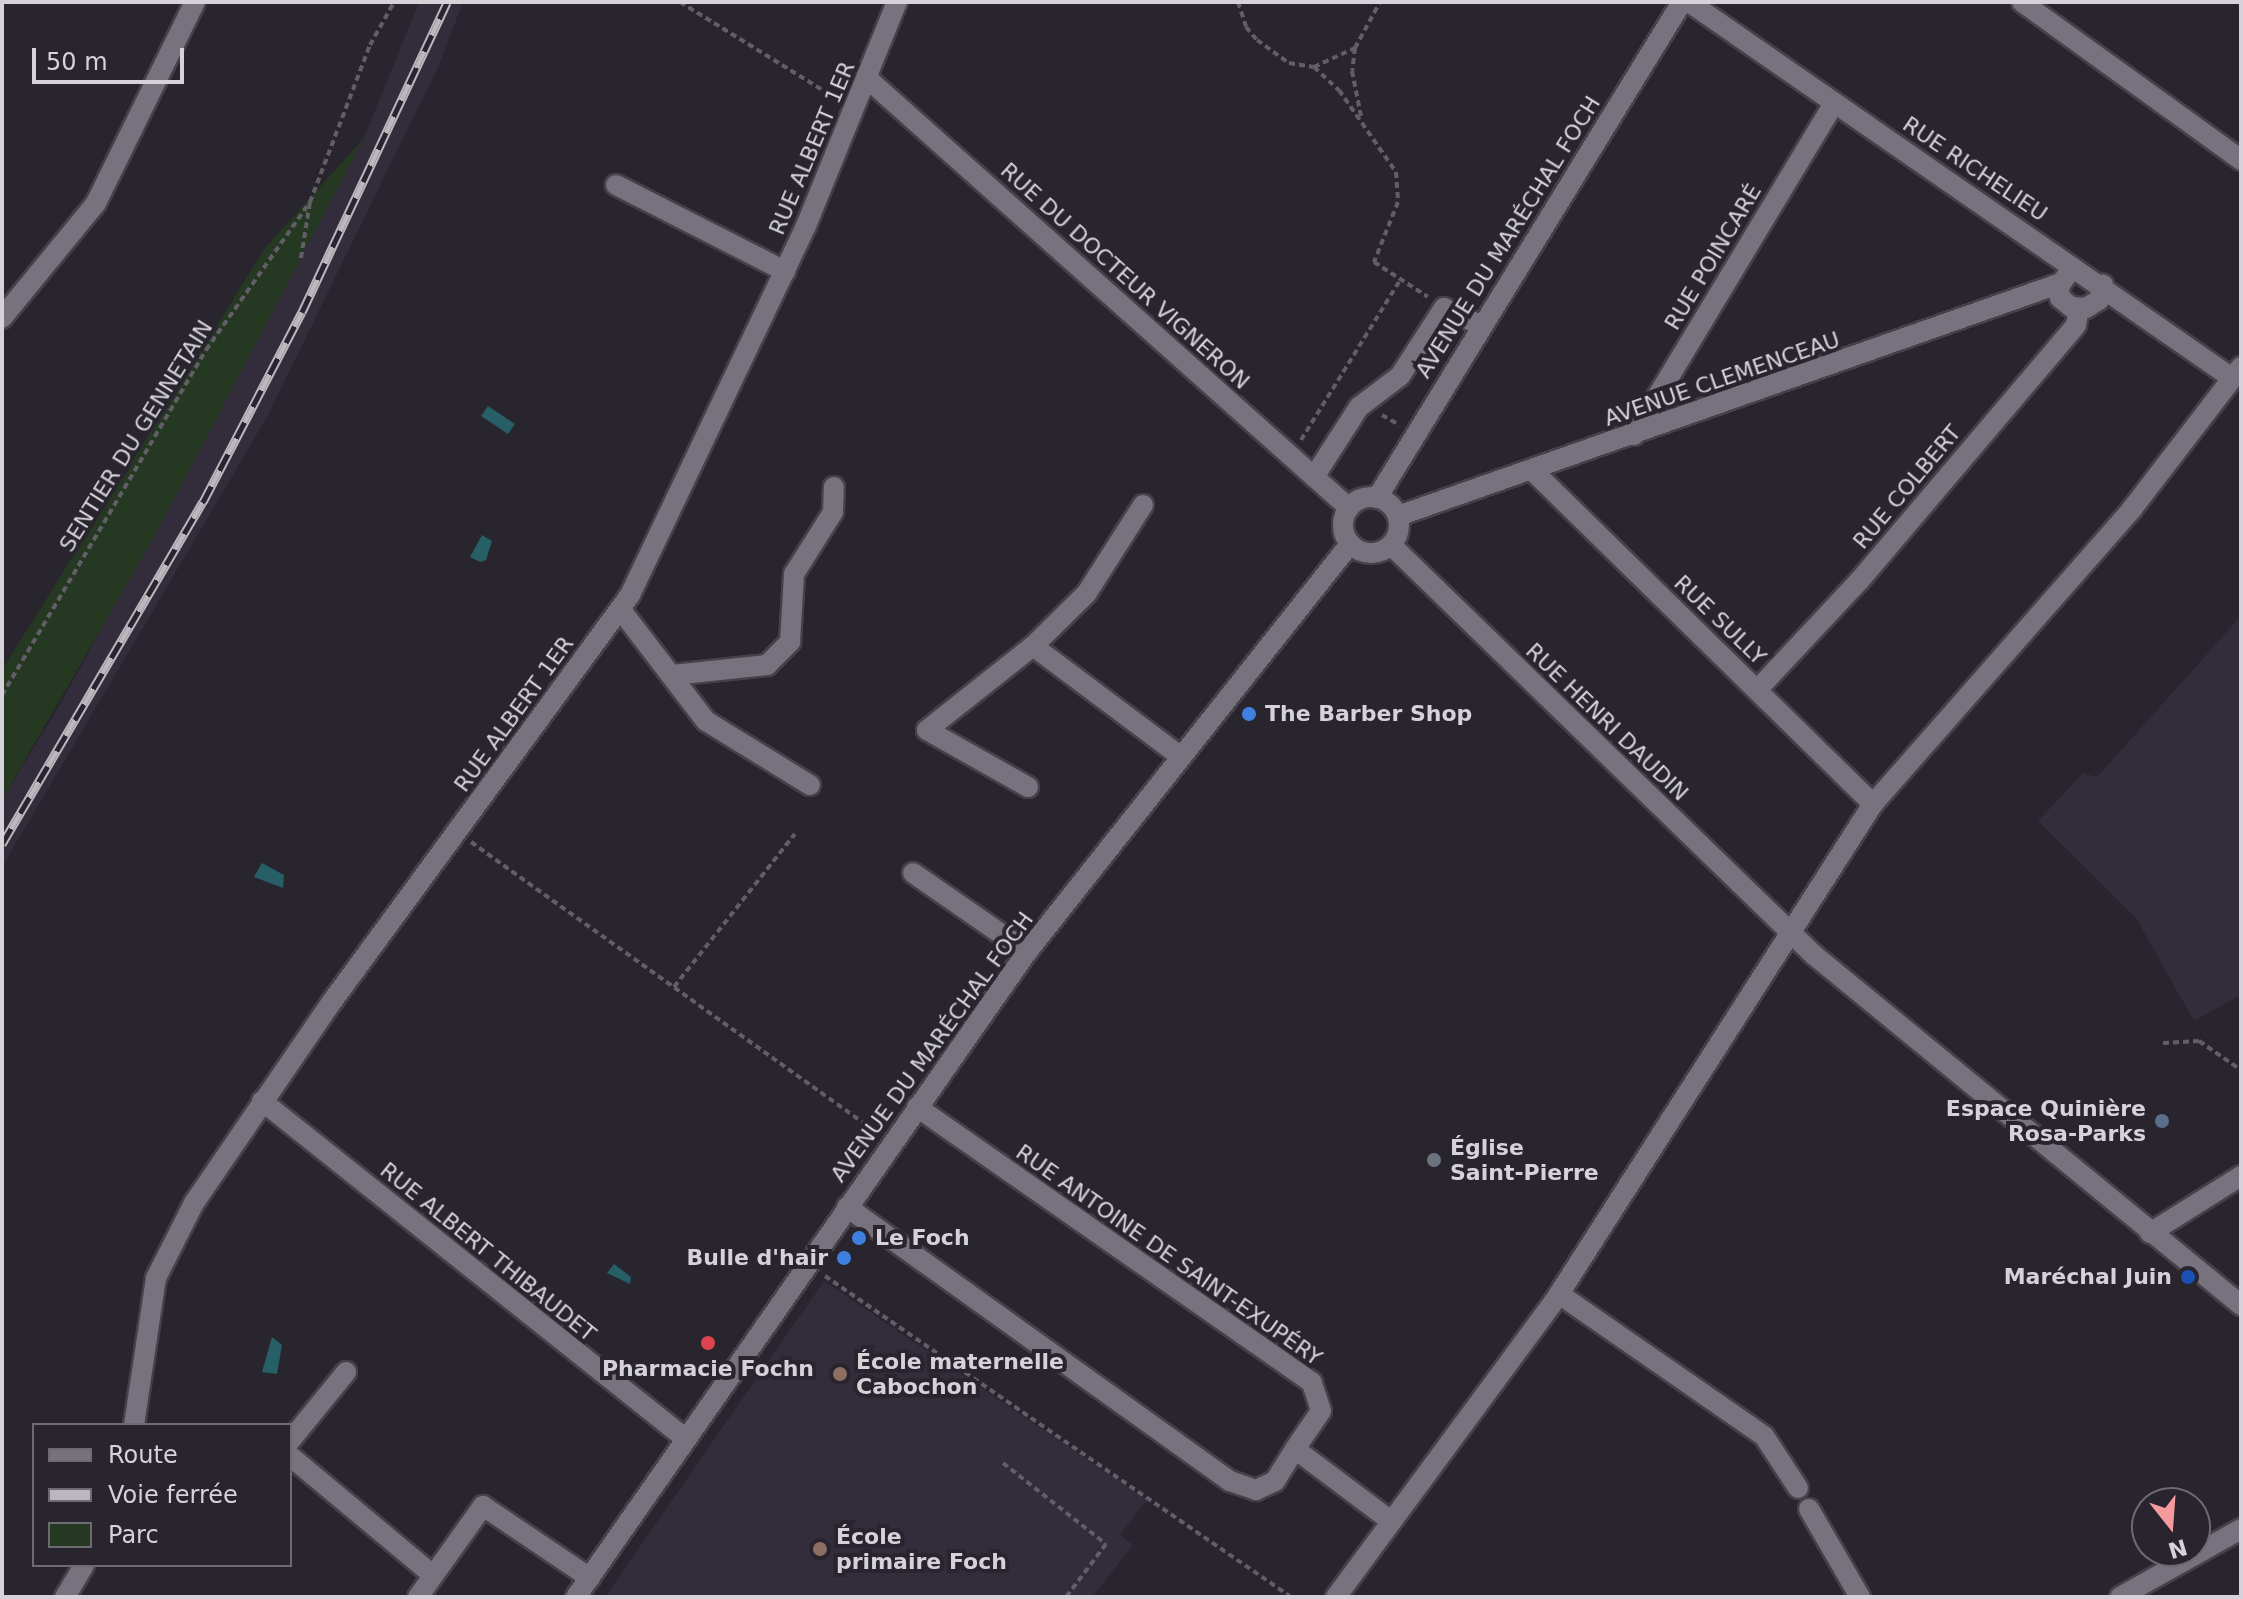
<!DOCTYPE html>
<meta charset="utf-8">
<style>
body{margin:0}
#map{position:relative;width:2243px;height:1599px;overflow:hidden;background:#29252e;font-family:"DejaVu Sans",sans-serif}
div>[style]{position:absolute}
.built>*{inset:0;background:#332c3b}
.green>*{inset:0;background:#253821}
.water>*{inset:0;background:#265f66}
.path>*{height:4px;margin-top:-2px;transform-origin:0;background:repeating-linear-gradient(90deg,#625e67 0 6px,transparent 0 10px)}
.roads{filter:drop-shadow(2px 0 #454149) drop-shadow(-2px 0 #454149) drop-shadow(0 2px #454149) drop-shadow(0 -2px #454149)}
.minor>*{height:20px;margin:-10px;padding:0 10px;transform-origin:10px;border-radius:10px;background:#77727d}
.minor>.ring{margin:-10px;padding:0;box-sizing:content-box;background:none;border:20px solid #77727d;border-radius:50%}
.rail>*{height:9px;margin-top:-4.5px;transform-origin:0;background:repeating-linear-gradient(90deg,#29252e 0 18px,#bab7be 0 36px);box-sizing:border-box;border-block:2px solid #bab7be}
.dots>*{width:22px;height:22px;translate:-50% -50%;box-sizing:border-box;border:4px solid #29252e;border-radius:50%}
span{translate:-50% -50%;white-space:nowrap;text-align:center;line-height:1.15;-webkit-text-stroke:8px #29252e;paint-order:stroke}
.street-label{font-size:22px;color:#d5d2d9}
.poi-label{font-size:22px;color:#d5d2d9;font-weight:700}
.left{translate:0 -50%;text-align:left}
.right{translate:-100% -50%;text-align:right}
.frame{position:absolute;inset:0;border:4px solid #d5d2d9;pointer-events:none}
.legend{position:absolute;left:32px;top:1423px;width:260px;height:144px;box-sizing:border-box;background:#29252e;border:2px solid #6e6a72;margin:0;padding:10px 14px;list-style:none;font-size:24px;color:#d5d2d9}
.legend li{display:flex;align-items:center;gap:16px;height:40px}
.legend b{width:40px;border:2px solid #6e6a72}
.north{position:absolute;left:2131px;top:1487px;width:80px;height:80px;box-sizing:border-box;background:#29252e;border:2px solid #6e6a72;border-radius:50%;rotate:163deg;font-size:22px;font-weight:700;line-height:32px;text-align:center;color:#d5d2d9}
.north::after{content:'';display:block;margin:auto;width:28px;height:36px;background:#f59b9e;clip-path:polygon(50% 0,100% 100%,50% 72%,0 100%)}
.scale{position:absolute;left:32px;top:48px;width:152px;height:36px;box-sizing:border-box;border:4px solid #d5d2d9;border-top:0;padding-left:10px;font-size:24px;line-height:28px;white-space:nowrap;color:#d5d2d9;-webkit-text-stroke:6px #29252e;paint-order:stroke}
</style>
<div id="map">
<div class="built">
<i style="clip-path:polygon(419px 2px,463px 2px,438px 67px,267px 417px,2px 867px,2px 800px,64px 698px,364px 138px)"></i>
<i style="clip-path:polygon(2241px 616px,2241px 995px,2194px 1021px,2136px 918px,2038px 821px,2083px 773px,2097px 777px)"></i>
<i style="clip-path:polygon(824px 1281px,1147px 1500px,1120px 1535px,1133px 1545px,1092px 1597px,605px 1597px)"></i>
</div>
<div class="green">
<i style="clip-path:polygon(364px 138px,155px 535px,2px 800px,2px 670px,265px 248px)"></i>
</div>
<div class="water">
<i style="clip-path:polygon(488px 406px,515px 424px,508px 434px,481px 416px)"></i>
<i style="clip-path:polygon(482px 535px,492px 541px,486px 560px,480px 562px,470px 557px)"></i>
<i style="clip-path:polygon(262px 863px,284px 875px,283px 888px,254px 877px)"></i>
<i style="clip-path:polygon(614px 1264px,631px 1277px,630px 1284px,607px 1273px)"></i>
<i style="clip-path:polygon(272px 1337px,282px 1345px,277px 1374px,262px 1372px)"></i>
</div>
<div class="path">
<i style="left:680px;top:2px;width:185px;rotate:31.7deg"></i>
<i style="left:1238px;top:2px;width:26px;rotate:72deg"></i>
<i style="left:1246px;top:27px;width:17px;rotate:50deg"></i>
<i style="left:1257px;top:40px;width:39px;rotate:36deg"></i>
<i style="left:1289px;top:63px;width:25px;rotate:9deg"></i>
<i style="left:1314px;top:67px;width:45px;rotate:-24.9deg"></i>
<i style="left:1355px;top:48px;width:52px;rotate:-61.5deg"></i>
<i style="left:1355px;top:48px;width:23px;rotate:97deg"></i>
<i style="left:1352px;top:71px;width:46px;rotate:78.7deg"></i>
<i style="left:1314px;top:67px;width:34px;rotate:43deg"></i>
<i style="left:1339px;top:90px;width:100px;rotate:55.2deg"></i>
<i style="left:1396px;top:172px;width:30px;rotate:86deg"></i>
<i style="left:1398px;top:202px;width:65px;rotate:111.8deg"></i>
<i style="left:1374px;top:262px;width:64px;rotate:32.9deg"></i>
<i style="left:301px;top:258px;width:57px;rotate:-80.9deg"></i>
<i style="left:310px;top:202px;width:168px;rotate:-69.1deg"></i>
<i style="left:370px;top:45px;width:49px;rotate:-60.8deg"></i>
<i style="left:1382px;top:415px;width:20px;rotate:30deg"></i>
<i style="left:1301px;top:440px;width:190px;rotate:-58.2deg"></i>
<i style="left:2px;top:695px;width:401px;rotate:-59.4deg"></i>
<i style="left:206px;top:350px;width:181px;rotate:-54.9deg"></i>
<i style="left:471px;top:842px;width:498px;rotate:35.6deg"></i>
<i style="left:674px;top:987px;width:195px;rotate:-51.7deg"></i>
<i style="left:2163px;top:1043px;width:36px;rotate:-3deg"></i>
<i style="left:2199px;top:1041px;width:51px;rotate:34.6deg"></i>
<i style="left:825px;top:1276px;width:566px;rotate:34.56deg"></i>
<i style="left:1003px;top:1463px;width:131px;rotate:38.2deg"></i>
<i style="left:1106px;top:1544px;width:66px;rotate:127deg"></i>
</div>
<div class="roads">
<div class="minor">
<i style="left:1689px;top:2px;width:660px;rotate:34.7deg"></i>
<i style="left:2022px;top:2px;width:270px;rotate:35.8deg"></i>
<i style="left:869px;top:80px;width:643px;rotate:41.72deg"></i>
<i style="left:616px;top:185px;width:190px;rotate:27deg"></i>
<i style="left:2068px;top:274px;width:15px;rotate:127deg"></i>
<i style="left:2059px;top:286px;width:12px;rotate:85deg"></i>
<i style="left:2060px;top:298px;width:14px;rotate:39deg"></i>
<i style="left:2071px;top:307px;width:15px;rotate:4deg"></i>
<i style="left:2086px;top:308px;width:15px;rotate:-32deg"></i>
<i style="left:2099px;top:300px;width:16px;rotate:-75deg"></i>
<i style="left:2px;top:318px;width:149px;rotate:-50.7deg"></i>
<i style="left:96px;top:203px;width:224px;rotate:-63.8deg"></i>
<i style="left:1634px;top:435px;width:388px;rotate:-58.9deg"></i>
<i style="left:1533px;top:471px;width:476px;rotate:44.4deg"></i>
<i style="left:1314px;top:477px;width:83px;rotate:-57.3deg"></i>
<i style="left:1359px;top:407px;width:51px;rotate:-37.1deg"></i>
<i style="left:1400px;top:376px;width:81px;rotate:-57.1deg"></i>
<i style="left:1444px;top:308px;width:42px;rotate:25.3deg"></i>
<i class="ring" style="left:1343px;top:497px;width:36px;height:36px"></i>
<i style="left:1377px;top:498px;width:582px;rotate:-58.41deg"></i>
<i style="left:1143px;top:505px;width:104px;rotate:122.5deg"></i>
<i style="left:1087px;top:593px;width:76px;rotate:135.5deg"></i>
<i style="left:1033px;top:646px;width:184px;rotate:36.8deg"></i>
<i style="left:1398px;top:516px;width:703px;rotate:-19.36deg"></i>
<i style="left:1391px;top:545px;width:589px;rotate:44.11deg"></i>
<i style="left:1814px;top:955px;width:552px;rotate:39.34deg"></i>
<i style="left:621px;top:610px;width:140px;rotate:52.6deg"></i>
<i style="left:706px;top:721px;width:122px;rotate:31.6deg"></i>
<i style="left:672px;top:675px;width:96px;rotate:-6deg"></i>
<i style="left:767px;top:665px;width:33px;rotate:-45deg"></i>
<i style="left:790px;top:642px;width:68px;rotate:-86.6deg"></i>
<i style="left:794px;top:574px;width:73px;rotate:-57.8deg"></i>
<i style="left:833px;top:512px;width:25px;rotate:-88deg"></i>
<i style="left:1757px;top:690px;width:151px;rotate:-46.9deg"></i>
<i style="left:1860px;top:580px;width:334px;rotate:-49.7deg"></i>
<i style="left:2076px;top:325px;width:17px;rotate:-80deg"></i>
<i style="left:1028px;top:787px;width:116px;rotate:-150.6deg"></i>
<i style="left:927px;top:730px;width:135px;rotate:-38.4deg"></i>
<i style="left:913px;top:873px;width:139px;rotate:34.7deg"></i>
<i style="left:262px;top:1101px;width:542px;rotate:38.56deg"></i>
<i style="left:917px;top:1107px;width:482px;rotate:34.9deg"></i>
<i style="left:1312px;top:1383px;width:29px;rotate:72deg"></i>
<i style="left:1321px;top:1411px;width:46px;rotate:124.4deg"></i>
<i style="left:1295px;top:1449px;width:120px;rotate:36.9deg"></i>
<i style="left:847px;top:1207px;width:471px;rotate:35.6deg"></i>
<i style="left:1230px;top:1481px;width:28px;rotate:19deg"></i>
<i style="left:1256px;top:1490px;width:21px;rotate:-25deg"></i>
<i style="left:1275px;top:1481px;width:38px;rotate:-58deg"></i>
<i style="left:2150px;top:1233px;width:107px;rotate:-32.1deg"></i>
<i style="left:1559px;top:1294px;width:249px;rotate:34.7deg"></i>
<i style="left:1764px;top:1436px;width:62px;rotate:56.8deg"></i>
<i style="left:134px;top:1425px;width:149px;rotate:-81.5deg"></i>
<i style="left:156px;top:1278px;width:84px;rotate:-63.1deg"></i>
<i style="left:194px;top:1203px;width:242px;rotate:-55.6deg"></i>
<i style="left:331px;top:1003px;width:506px;rotate:-53.76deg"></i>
<i style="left:630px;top:595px;width:409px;rotate:-64.5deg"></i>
<i style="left:806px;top:226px;width:242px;rotate:-67.9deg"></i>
<i style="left:290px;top:1441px;width:89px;rotate:-50.9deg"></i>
<i style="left:290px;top:1456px;width:186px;rotate:39.8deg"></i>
<i style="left:1809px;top:1509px;width:102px;rotate:59.9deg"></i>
<i style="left:65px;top:1597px;width:37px;rotate:-59deg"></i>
<i style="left:418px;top:1597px;width:112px;rotate:-54.5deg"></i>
<i style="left:483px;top:1506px;width:129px;rotate:33.9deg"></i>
<i style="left:576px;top:1597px;width:787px;rotate:-55.04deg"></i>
<i style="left:1027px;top:952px;width:520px;rotate:-51.63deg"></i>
<i style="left:1336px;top:1597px;width:376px;rotate:-53.6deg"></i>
<i style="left:1559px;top:1294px;width:582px;rotate:-57.35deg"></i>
<i style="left:1873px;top:804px;width:393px;rotate:-48.7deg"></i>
<i style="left:2132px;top:509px;width:179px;rotate:-52.5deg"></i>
<i style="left:2120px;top:1597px;width:139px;rotate:-29.3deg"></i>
</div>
</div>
<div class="rail">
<i style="left:2px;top:844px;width:397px;rotate:-59.6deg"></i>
<i style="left:203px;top:502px;width:214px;rotate:-62.5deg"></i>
<i style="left:302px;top:312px;width:342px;rotate:-64.9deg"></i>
</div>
<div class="dots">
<i style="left:1249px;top:714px;background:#3f7fe0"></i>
<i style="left:2162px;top:1121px;background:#5c6f8a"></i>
<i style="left:1434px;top:1160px;background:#6b7280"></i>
<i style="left:859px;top:1238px;background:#3f7fe0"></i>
<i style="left:844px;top:1258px;background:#3f7fe0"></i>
<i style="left:2188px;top:1277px;background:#1a4fb4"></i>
<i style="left:708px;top:1343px;background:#e0444e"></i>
<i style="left:840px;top:1374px;background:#8d6e63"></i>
<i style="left:820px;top:1549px;background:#8d6e63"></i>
</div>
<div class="street-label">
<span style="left:812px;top:148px;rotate:-67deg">RUE ALBERT 1ER</span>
<span style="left:1975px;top:169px;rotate:34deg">RUE RICHELIEU</span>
<span style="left:1508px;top:237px;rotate:-58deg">AVENUE DU MARÉCHAL FOCH</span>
<span style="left:1713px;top:257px;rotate:-59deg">RUE POINCARÉ</span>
<span style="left:1125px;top:276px;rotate:42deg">RUE DU DOCTEUR VIGNERON</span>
<span style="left:1722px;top:379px;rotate:-19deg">AVENUE CLEMENCEAU</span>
<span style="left:136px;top:436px;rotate:-58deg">SENTIER DU GENNETAIN</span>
<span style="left:1907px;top:487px;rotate:-50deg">RUE COLBERT</span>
<span style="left:1720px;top:620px;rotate:44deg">RUE SULLY</span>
<span style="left:514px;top:714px;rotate:-54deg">RUE ALBERT 1ER</span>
<span style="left:1607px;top:722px;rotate:44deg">RUE HENRI DAUDIN</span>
<span style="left:932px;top:1047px;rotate:-54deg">AVENUE DU MARÉCHAL FOCH</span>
<span style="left:488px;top:1252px;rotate:39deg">RUE ALBERT THIBAUDET</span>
<span style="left:1169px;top:1255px;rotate:35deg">RUE ANTOINE DE SAINT-EXUPÉRY</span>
</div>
<div class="poi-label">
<span class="left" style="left:1265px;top:714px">The Barber Shop</span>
<span class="right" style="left:2146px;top:1121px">Espace Quinière<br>Rosa-Parks</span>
<span class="left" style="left:1450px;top:1160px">Église<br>Saint-Pierre</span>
<span class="left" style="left:875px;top:1238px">Le Foch</span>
<span class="right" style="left:828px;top:1258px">Bulle d'hair</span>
<span class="right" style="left:2172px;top:1277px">Maréchal Juin</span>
<span class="left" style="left:856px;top:1374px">École maternelle<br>Cabochon</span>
<span style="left:708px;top:1369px">Pharmacie Fochn</span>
<span class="left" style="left:836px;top:1549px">École<br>primaire Foch</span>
</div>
<div class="frame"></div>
<ul class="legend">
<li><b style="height:10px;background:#77727d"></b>Route</li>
<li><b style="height:10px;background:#bab7be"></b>Voie ferrée</li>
<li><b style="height:22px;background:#253821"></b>Parc</li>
</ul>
<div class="north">N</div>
<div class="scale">50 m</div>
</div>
